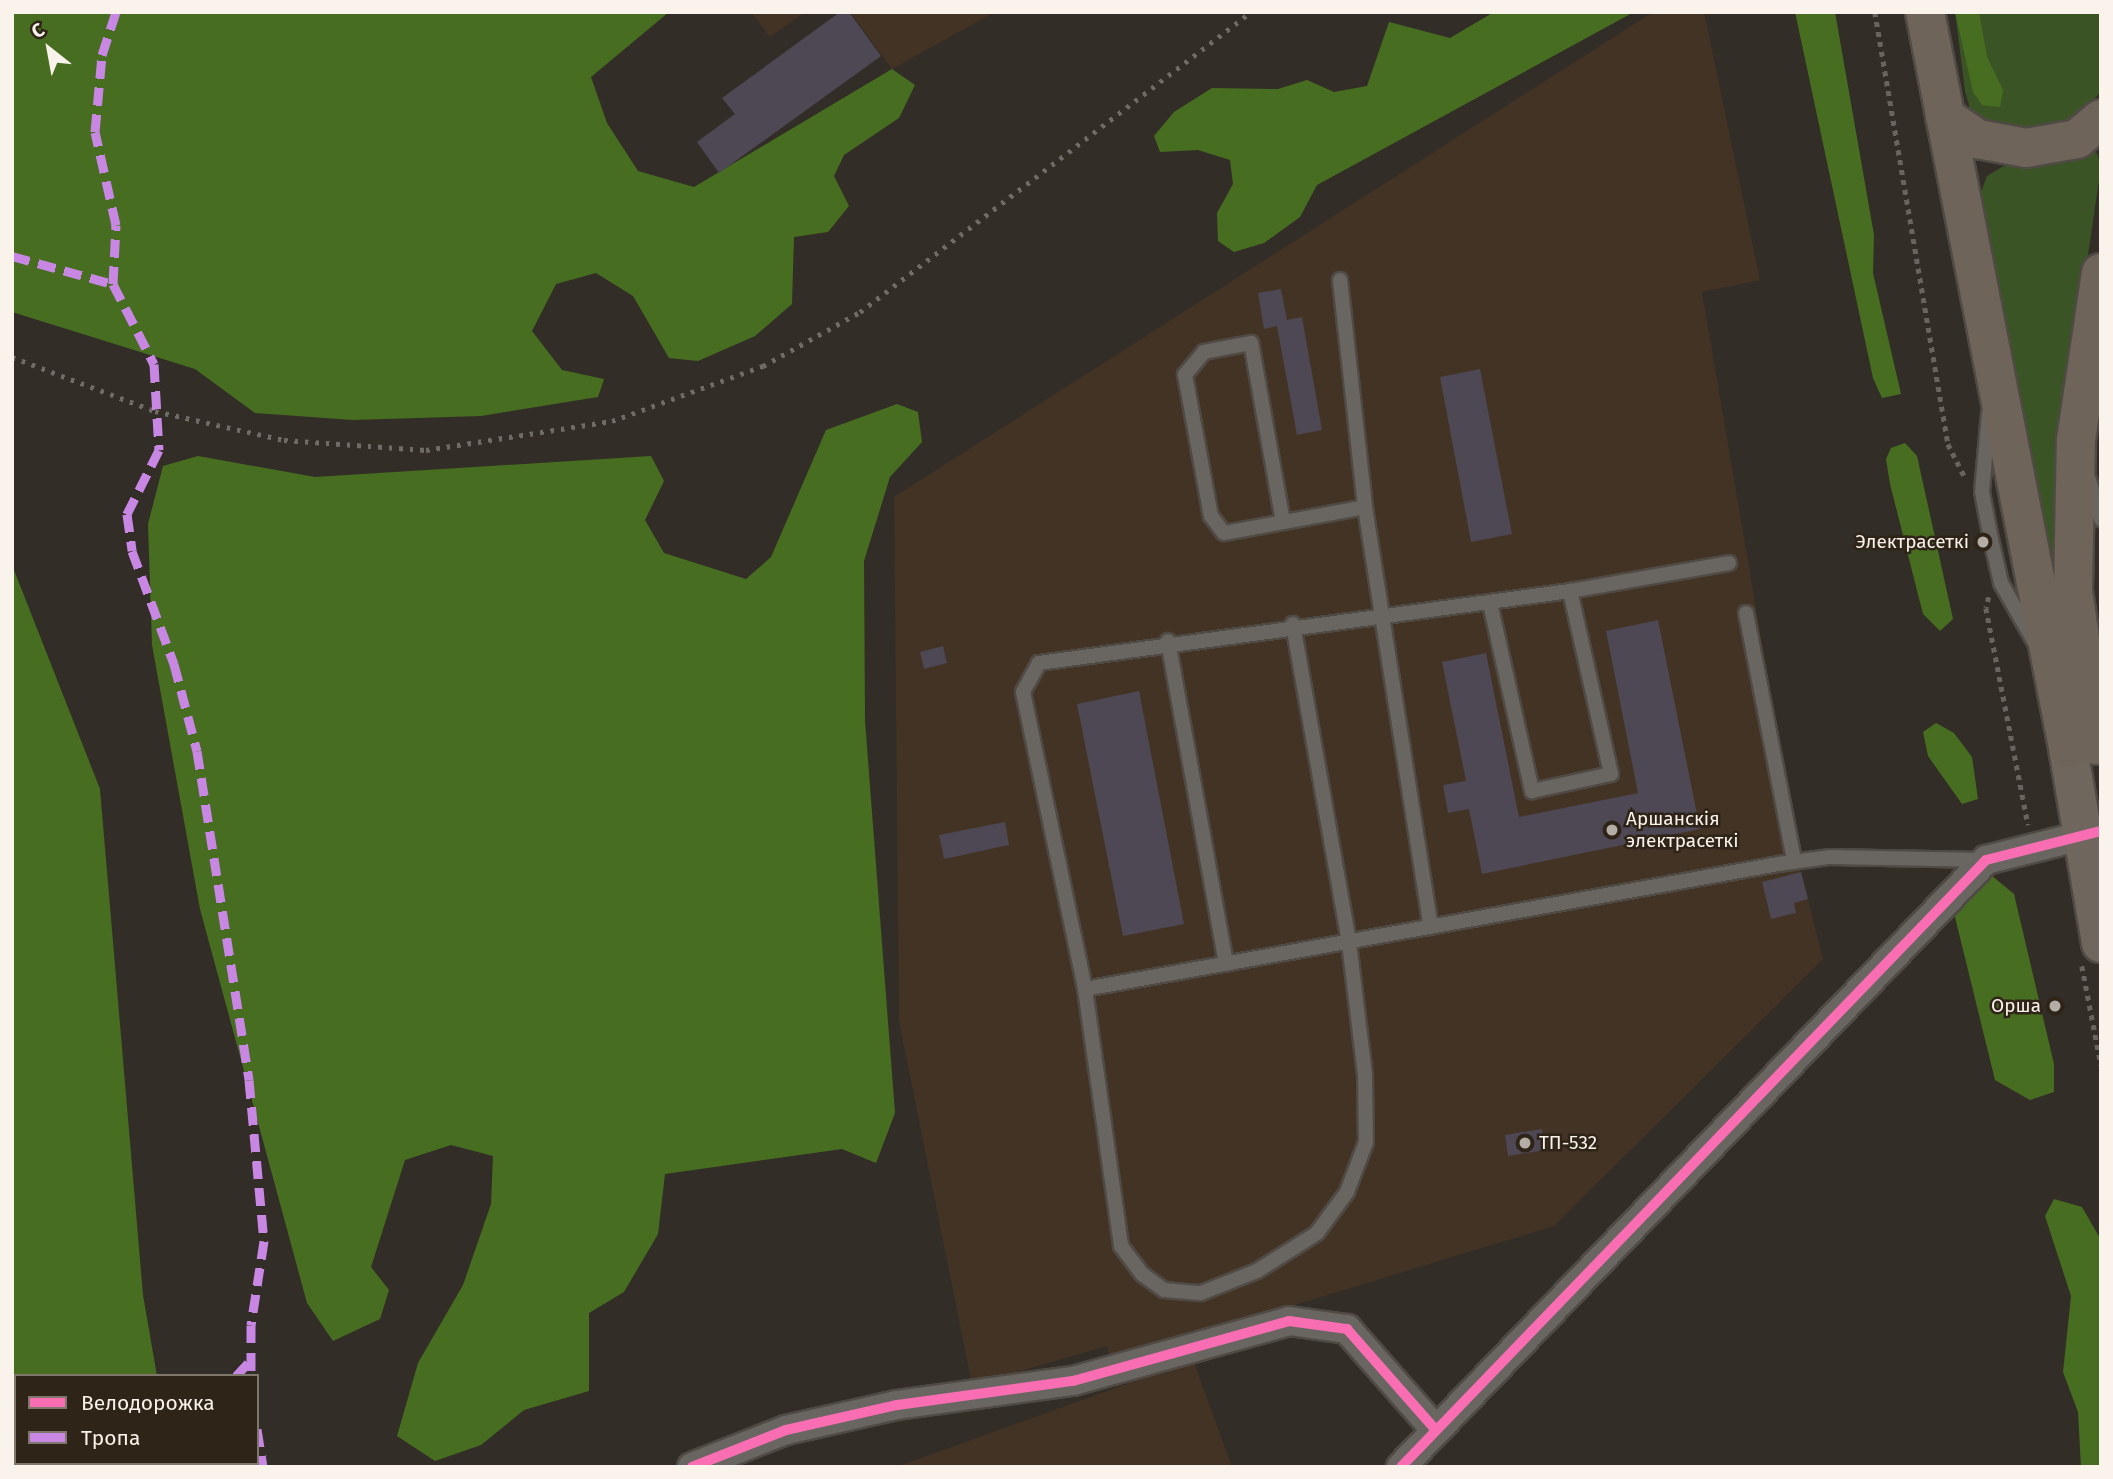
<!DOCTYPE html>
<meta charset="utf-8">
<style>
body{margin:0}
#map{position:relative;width:2113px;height:1479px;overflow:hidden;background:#332d27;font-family:"Fira Sans",sans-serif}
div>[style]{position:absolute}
.built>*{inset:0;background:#433324}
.green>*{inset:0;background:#3b5425}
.forest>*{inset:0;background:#476e20}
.building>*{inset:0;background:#4d4853}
.path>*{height:4.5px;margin-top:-2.25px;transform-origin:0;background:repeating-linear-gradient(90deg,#69645f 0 5px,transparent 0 10px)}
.roads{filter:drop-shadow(2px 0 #504a45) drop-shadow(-2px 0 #504a45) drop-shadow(0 2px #504a45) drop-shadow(0 -2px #504a45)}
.lane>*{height:14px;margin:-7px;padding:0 7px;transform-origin:7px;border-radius:7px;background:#696560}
.street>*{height:28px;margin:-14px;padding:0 14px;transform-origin:14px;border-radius:14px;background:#696560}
.primary>*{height:38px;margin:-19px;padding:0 19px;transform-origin:19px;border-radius:19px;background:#6f665e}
.highway>*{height:38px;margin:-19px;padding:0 19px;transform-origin:19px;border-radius:19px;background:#6e6459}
.rail>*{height:5px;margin-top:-2.5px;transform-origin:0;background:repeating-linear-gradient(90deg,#6f6b67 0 3.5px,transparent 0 10.5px)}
.quiet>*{height:9px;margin-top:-4.5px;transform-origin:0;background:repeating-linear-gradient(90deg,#c787e3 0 18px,transparent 0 27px)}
.cycleway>*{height:10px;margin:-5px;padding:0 5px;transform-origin:5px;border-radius:5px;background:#f96db3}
.dots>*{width:19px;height:19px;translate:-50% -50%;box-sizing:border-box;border:4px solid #2f2418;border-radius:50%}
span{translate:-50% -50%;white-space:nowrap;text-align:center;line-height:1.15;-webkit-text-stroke:5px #2f2418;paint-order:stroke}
.poi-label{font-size:19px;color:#faf3eb}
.right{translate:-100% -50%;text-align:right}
.left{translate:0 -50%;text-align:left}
.frame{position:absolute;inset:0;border:14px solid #faf3eb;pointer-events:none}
.legend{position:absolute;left:14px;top:1374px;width:245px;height:91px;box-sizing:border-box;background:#2f2418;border:2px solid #80776c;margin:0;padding:9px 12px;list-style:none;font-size:21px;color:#faf3eb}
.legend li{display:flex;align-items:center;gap:14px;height:35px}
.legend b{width:35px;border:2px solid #80776c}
.north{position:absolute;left:14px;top:14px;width:70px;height:70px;-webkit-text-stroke:5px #2f2418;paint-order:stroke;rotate:329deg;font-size:19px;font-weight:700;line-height:28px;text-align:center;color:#faf3eb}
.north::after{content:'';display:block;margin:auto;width:24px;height:32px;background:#faf3eb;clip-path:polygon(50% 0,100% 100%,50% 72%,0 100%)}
</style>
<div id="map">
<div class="built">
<i style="clip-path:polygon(751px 12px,805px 12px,770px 37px)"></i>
<i style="clip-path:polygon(850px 12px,995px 12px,892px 69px)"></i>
<i style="clip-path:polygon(1653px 12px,1704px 12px,1760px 280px,1702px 292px,1801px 872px,1823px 959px,1554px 1226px,1111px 1361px,1107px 1346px,972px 1385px,899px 1021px,894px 497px)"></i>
<i style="clip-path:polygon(1193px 1360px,1232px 1467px,896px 1467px)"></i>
</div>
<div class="green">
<i style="clip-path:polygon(1955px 12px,2101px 12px,2101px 92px,2064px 129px,1989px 128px,1971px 112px,1965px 91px)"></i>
<i style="clip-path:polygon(2083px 148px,2097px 153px,2101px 167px,2065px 410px,2054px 595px,1979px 197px,1987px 176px,2002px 167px)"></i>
</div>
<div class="forest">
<i style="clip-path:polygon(12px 12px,669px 12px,591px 77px,607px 123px,638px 171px,694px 187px,892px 69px,915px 85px,899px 118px,844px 155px,834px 176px,849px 206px,828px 232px,794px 237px,792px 304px,755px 336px,698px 361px,669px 358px,633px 296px,596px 273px,556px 284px,532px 331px,562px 370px,604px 379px,598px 397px,481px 416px,353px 420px,255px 413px,195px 369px,12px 312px)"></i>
<i style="clip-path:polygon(1494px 12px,1634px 12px,1317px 185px,1300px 217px,1264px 243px,1234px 252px,1218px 241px,1217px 213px,1233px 184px,1230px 160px,1198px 150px,1160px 152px,1154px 136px,1174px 112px,1212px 88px,1278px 89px,1307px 80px,1334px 92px,1367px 86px,1389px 22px,1450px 38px)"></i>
<i style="clip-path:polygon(1795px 12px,1835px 12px,1874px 235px,1873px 273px,1901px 394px,1882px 398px,1873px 378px)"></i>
<i style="clip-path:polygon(1955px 12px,1979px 12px,1987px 57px,2003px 90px,2000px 107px,1982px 105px,1973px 92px)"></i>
<i style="clip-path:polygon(897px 404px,918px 412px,922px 442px,890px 477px,864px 561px,865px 721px,895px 1113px,876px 1163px,842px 1149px,665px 1174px,658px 1234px,624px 1292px,589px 1313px,589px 1391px,524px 1410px,481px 1445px,435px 1461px,397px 1436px,418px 1363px,463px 1285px,491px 1204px,493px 1156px,451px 1145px,405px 1160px,371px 1267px,389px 1290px,380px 1319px,333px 1341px,307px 1303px,200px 909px,152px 645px,148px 524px,163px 466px,198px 456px,315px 477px,651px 456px,664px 481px,645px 520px,664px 553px,746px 579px,771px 557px,826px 430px)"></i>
<i style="clip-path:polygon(1905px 443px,1917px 456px,1953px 619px,1940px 631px,1923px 614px,1890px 484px,1886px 459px,1891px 448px)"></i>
<i style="clip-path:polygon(12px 565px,100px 789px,143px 1295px,157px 1376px,16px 1376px,16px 1463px,174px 1467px,12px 1467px)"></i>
<i style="clip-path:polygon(1936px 723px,1954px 733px,1972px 757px,1978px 799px,1962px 804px,1928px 756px,1923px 732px)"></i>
<i style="clip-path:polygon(1991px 875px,2014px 894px,2054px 1064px,2054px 1092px,2030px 1100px,1995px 1080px,1955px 917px,1968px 885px)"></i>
<i style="clip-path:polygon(2054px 1199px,2082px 1207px,2101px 1240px,2101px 1467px,2081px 1467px,2078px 1412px,2063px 1372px,2071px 1296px,2045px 1216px)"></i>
</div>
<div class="building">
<i style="clip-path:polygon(840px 12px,849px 12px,881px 56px,719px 173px,697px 142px,735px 114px,722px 98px)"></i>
<i style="clip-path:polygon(1281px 289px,1287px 320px,1302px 317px,1322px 430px,1297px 435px,1277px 326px,1264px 329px,1258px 293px)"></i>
<i style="clip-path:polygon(1480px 369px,1512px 534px,1471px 542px,1440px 377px)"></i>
<i style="clip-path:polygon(1658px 620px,1700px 829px,1482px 874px,1469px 809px,1448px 813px,1443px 785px,1466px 781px,1442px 662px,1486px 653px,1519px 817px,1638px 793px,1606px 631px)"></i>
<i style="clip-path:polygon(943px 646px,947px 663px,924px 669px,920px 652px)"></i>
<i style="clip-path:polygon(1139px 691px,1184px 924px,1123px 936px,1077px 704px)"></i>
<i style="clip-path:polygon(1005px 822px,1009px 845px,944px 859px,939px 835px)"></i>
<i style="clip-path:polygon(1801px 872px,1808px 899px,1794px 903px,1796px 913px,1771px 919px,1762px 882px)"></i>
<i style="clip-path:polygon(1542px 1129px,1545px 1150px,1508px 1156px,1505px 1135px)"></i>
</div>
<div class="path">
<i style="left:1875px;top:12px;width:438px;rotate:80.4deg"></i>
<i style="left:1948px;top:444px;width:37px;rotate:63deg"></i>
<i style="left:1989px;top:597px;width:11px;rotate:105deg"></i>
<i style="left:1986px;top:608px;width:221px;rotate:79deg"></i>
<i style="left:2082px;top:966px;width:101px;rotate:79.1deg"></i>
</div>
<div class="roads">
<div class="lane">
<i style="left:1340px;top:280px;width:228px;rotate:83.7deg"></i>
<i style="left:1365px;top:507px;width:425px;rotate:81.1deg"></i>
<i style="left:1989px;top:413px;width:79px;rotate:95.1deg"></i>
<i style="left:1982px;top:492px;width:48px;rotate:79.2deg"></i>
<i style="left:1991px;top:539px;width:45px;rotate:77.2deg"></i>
<i style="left:2001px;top:583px;width:67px;rotate:60.4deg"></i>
<i style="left:2089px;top:480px;width:41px;rotate:72.9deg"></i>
<i style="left:1283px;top:522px;width:182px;rotate:-100.1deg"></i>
<i style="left:1251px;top:343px;width:48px;rotate:169.2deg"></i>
<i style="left:1204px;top:352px;width:30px;rotate:130deg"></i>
<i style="left:1185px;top:375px;width:143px;rotate:79.6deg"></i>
<i style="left:1211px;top:516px;width:21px;rotate:53deg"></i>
<i style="left:1224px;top:533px;width:143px;rotate:-10.4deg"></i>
<i style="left:1729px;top:563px;width:161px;rotate:170deg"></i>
<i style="left:1570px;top:591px;width:536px;rotate:172.28deg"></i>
<i style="left:1039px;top:663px;width:33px;rotate:119deg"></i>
<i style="left:1023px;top:692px;width:303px;rotate:78.2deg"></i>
<i style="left:1085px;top:989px;width:704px;rotate:-10.22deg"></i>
<i style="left:1778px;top:864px;width:51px;rotate:-7.8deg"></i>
<i style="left:1829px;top:857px;width:155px;rotate:1.1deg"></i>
<i style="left:1490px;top:603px;width:193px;rotate:77.4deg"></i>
<i style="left:1532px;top:791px;width:81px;rotate:-12.1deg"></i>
<i style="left:1611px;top:774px;width:188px;rotate:-102.6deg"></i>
<i style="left:1746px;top:613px;width:253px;rotate:79deg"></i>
<i style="left:1168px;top:641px;width:328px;rotate:79.8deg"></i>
<i style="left:1085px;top:989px;width:260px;rotate:82deg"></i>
<i style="left:1121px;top:1246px;width:35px;rotate:53deg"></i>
<i style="left:1142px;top:1274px;width:27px;rotate:36deg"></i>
<i style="left:1164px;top:1290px;width:37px;rotate:5deg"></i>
<i style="left:1201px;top:1293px;width:60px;rotate:-21.4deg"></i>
<i style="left:1257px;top:1271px;width:71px;rotate:-32.3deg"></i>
<i style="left:1317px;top:1233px;width:51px;rotate:-53.8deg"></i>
<i style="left:1347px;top:1192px;width:53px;rotate:-69.2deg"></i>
<i style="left:1366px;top:1142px;width:67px;rotate:-90.9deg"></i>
<i style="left:1365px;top:1075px;width:134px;rotate:-96.9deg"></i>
<i style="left:1349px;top:942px;width:323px;rotate:-100deg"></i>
</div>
<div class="street">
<i style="left:692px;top:1467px;width:101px;rotate:-21.5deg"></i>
<i style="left:786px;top:1430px;width:114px;rotate:-12.7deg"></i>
<i style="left:897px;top:1405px;width:178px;rotate:-7.8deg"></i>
<i style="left:1073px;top:1381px;width:224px;rotate:-15.5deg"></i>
<i style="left:1289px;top:1321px;width:59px;rotate:7.9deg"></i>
<i style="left:1347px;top:1329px;width:133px;rotate:48.7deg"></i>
<i style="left:1401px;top:1467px;width:843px;rotate:-46.06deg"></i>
<i style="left:1986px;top:860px;width:119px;rotate:-14.2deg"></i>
</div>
<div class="primary">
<i style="left:2068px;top:748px;width:198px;rotate:80.4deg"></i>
</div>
<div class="highway">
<i style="left:1925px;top:12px;width:750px;rotate:79deg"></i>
<i style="left:1945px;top:117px;width:40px;rotate:34deg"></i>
<i style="left:1978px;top:139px;width:49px;rotate:10.6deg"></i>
<i style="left:2026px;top:148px;width:52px;rotate:-10deg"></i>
<i style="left:2077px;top:139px;width:31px;rotate:-40deg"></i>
<i style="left:2096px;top:745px;width:156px;rotate:-98.5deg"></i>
<i style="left:2073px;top:591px;width:151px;rotate:-88.9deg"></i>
<i style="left:2076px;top:440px;width:169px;rotate:-81.5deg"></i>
</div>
</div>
<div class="rail">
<i style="left:12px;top:357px;width:153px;rotate:20.7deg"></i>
<i style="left:155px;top:411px;width:132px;rotate:12.7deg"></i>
<i style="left:284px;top:440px;width:142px;rotate:4deg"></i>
<i style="left:426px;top:450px;width:188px;rotate:-8.9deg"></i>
<i style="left:612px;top:421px;width:161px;rotate:-20deg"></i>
<i style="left:763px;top:366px;width:111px;rotate:-29.1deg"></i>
<i style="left:860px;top:312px;width:493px;rotate:-37.5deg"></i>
</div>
<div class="quiet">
<i style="left:12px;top:256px;width:105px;rotate:15.5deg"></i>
<i style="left:113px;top:284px;width:90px;rotate:62.9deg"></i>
<i style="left:154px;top:364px;width:86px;rotate:86.7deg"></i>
<i style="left:159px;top:450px;width:72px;rotate:116.6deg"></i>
<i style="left:127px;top:514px;width:37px;rotate:82deg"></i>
<i style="left:132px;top:551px;width:121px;rotate:69.6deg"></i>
<i style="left:174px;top:664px;width:90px;rotate:75.2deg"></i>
<i style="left:197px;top:751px;width:333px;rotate:81deg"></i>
<i style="left:249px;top:1080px;width:162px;rotate:84.7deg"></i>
<i style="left:264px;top:1241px;width:85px;rotate:98.8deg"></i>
<i style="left:251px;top:1325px;width:51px;rotate:90deg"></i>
<i style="left:113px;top:284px;width:59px;rotate:-87.1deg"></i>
<i style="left:116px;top:225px;width:95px;rotate:-102.7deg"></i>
<i style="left:95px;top:132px;width:77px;rotate:-84.8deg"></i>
<i style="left:102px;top:55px;width:45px;rotate:-72deg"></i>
<i style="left:236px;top:1376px;width:21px;rotate:-47deg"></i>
<i style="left:257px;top:1429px;width:38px;rotate:81deg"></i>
<i style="left:107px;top:1467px;width:8px;rotate:-30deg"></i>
</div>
<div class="cycleway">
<i style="left:692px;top:1467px;width:101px;rotate:-21.5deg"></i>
<i style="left:786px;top:1430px;width:114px;rotate:-12.7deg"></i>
<i style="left:897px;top:1405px;width:178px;rotate:-7.8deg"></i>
<i style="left:1073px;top:1381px;width:224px;rotate:-15.5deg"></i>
<i style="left:1289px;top:1321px;width:59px;rotate:7.9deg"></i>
<i style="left:1347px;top:1329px;width:133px;rotate:48.7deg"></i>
<i style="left:1401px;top:1467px;width:843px;rotate:-46.06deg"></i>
<i style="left:1986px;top:860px;width:119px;rotate:-14.2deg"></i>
</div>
<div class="dots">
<i style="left:1983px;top:542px;background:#b4aea6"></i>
<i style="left:1612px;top:830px;background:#b4aea6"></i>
<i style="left:2055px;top:1006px;background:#b4aea6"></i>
<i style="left:1525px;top:1143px;background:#b4aea6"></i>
</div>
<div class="poi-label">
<span class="right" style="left:1969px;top:542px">Электрасеткі</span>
<span class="left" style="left:1626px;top:830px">Аршанскія<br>электрасеткі</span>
<span class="right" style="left:2041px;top:1006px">Орша</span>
<span class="left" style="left:1539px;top:1143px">ТП-532</span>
</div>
<div class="frame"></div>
<ul class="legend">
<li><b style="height:9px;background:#f96db3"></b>Велодорожка</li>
<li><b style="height:9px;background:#c787e3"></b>Тропа</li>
</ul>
<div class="north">С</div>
</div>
